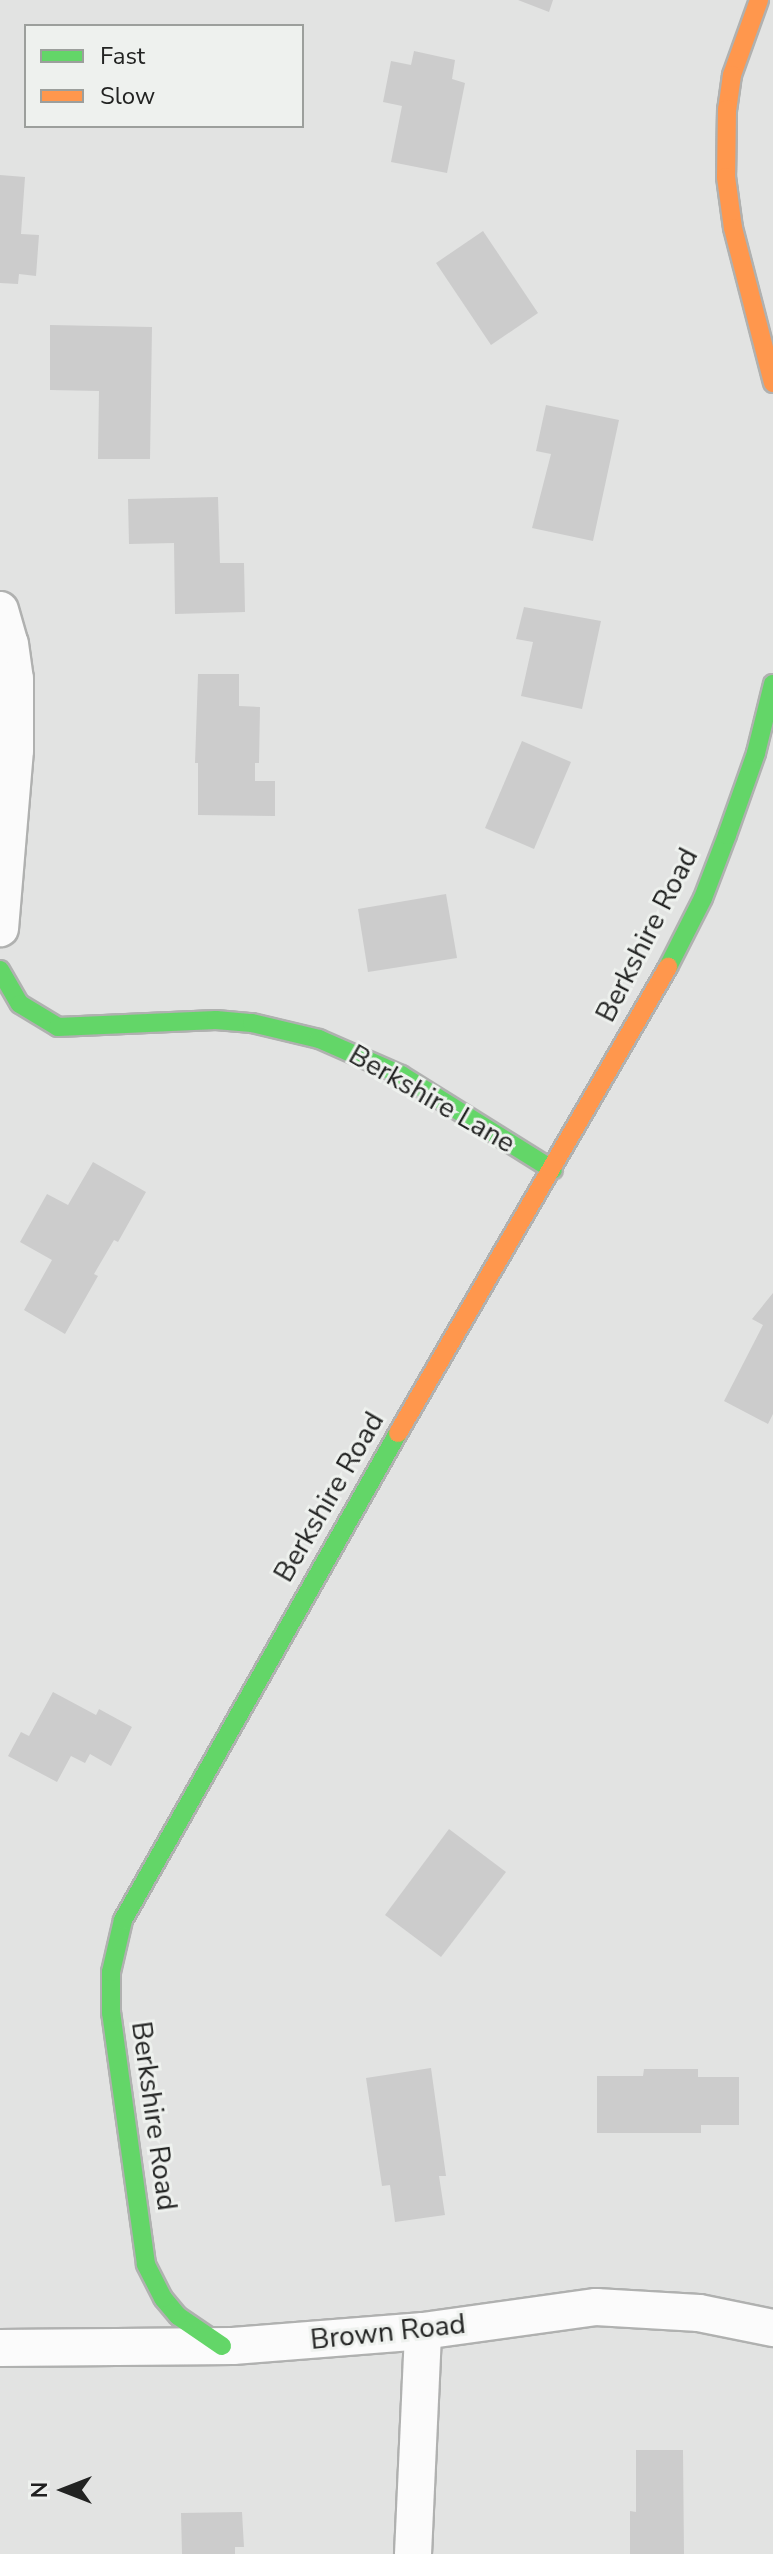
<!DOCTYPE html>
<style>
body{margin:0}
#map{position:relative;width:773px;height:2554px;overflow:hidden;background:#e2e3e2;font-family:"Nunito Sans",sans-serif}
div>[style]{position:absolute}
.building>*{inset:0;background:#ccc}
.roads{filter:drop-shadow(2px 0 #b0b1b0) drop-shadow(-2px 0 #b0b1b0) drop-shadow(0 2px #b0b1b0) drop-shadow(0 -2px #b0b1b0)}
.street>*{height:36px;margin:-18px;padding:0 18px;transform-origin:18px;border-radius:18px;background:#fbfbfb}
.fast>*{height:18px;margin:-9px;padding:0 9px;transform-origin:9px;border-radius:9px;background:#63d668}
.slow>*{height:18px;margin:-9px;padding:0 9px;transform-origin:9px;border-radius:9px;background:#ff974d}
span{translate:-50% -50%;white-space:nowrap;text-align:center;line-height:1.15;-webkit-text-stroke:6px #eef1ee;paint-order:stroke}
.street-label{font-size:28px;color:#222322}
.legend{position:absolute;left:24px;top:24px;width:280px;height:104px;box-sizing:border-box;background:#eef1ee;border:2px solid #9c9f9c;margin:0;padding:10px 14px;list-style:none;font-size:24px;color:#222322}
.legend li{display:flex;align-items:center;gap:16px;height:40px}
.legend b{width:40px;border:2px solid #9c9f9c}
.north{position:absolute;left:24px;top:2450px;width:80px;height:80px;-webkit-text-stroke:6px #eef1ee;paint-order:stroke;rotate:270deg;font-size:22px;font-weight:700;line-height:32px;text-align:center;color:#222322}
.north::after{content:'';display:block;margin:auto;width:28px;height:36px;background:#222322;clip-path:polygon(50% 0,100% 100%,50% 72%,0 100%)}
</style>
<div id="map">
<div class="building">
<i style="clip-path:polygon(518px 0,553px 0,549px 12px)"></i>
<i style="clip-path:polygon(414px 51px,455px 60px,452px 79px,465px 83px,447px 173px,391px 162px,402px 106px,383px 102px,391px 61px,411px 65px)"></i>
<i style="clip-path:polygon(0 175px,25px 177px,21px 234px,39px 235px,36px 276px,19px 274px,18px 284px,0 283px)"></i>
<i style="clip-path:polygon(483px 231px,538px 313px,491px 345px,436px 263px)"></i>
<i style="clip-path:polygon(50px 325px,152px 327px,150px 459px,98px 459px,99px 391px,50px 390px)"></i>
<i style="clip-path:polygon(546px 405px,619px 420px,593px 541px,532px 528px,551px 454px,536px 451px)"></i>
<i style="clip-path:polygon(218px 497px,220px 563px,244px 563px,245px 612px,175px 614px,174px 543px,129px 544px,128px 499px)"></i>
<i style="clip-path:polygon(524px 607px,601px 621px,582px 709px,521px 696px,533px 642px,516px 639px)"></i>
<i style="clip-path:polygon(198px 674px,239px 674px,239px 706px,260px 707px,259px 763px,255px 763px,255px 781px,275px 781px,275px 816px,198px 815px,198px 763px,195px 763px)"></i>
<i style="clip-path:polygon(522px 741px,571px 762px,534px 849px,485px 828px)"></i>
<i style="clip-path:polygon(446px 894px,457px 958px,368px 972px,358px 909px)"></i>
<i style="clip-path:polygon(93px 1162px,146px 1192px,118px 1242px,114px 1240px,94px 1274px,98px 1276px,65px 1334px,24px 1310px,52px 1260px,20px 1242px,47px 1194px,68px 1205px)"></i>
<i style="clip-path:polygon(773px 1293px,773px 1414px,768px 1424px,724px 1401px,763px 1325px,752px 1319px)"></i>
<i style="clip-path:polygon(53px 1692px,96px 1715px,99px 1709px,132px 1727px,111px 1766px,90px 1754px,85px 1763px,71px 1756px,57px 1782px,8px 1756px,21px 1732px,29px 1736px)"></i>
<i style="clip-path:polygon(449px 1829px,506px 1872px,441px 1957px,385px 1915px)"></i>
<i style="clip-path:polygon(431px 2068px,446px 2176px,439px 2176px,445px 2215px,395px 2222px,390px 2185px,382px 2186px,366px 2078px)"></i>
<i style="clip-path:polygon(644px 2069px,698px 2069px,698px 2077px,739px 2077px,739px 2125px,701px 2125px,701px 2133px,597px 2133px,597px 2076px,643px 2076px)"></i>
<i style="clip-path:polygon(636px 2450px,683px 2450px,684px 2554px,630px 2554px,630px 2511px,636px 2512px)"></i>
<i style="clip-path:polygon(242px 2512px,244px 2547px,235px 2547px,235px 2554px,182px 2554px,181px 2513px)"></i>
</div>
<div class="roads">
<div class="street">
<i style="left:0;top:610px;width:35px;rotate:74deg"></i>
<i style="left:10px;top:644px;width:35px;rotate:82deg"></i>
<i style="left:15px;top:679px;width:71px;rotate:90deg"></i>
<i style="left:15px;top:750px;width:179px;rotate:94.8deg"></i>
<i style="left:0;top:2348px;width:233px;rotate:-0.5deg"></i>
<i style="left:233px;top:2346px;width:191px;rotate:-4.5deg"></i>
<i style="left:423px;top:2331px;width:175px;rotate:-7.9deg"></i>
<i style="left:596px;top:2307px;width:103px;rotate:3.3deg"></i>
<i style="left:699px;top:2313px;width:76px;rotate:11.5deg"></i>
<i style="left:413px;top:2554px;width:223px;rotate:-87.4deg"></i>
</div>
<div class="fast">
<i style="left:668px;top:967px;width:77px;rotate:-63.1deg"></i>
<i style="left:703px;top:898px;width:67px;rotate:-69.1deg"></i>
<i style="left:727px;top:835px;width:87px;rotate:-70.5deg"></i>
<i style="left:756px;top:753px;width:71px;rotate:-76.2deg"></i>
<i style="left:0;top:970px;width:39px;rotate:60deg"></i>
<i style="left:20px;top:1004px;width:44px;rotate:31.2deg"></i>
<i style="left:58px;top:1027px;width:158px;rotate:-2.5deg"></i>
<i style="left:216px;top:1020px;width:36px;rotate:5deg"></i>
<i style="left:252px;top:1023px;width:69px;rotate:13.4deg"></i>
<i style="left:319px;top:1039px;width:90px;rotate:23.7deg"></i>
<i style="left:401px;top:1075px;width:179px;rotate:32deg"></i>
<i style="left:222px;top:2346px;width:53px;rotate:-145.7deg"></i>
<i style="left:178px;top:2316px;width:23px;rotate:-130deg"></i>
<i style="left:163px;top:2298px;width:38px;rotate:-117deg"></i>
<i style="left:146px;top:2264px;width:253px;rotate:-97.9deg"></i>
<i style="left:111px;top:2013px;width:41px;rotate:-90deg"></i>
<i style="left:111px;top:1972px;width:53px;rotate:-77deg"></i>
<i style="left:123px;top:1920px;width:559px;rotate:-60.55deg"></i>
</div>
<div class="slow">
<i style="left:759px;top:0;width:80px;rotate:109.8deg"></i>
<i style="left:732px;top:75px;width:34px;rotate:98deg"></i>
<i style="left:727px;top:109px;width:68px;rotate:90.8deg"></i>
<i style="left:726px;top:177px;width:51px;rotate:82.2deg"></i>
<i style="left:733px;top:228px;width:160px;rotate:75.5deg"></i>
<i style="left:398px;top:1433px;width:539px;rotate:-59.91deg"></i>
</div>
</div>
<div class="street-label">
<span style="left:647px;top:935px;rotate:-63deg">Berkshire Road</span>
<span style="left:432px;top:1099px;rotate:30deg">Berkshire Lane</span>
<span style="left:329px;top:1497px;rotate:-60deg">Berkshire Road</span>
<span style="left:154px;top:2116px;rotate:82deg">Berkshire Road</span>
<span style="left:388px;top:2332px;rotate:-6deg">Brown Road</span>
</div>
<ul class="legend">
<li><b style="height:10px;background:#63d668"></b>Fast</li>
<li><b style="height:10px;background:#ff974d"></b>Slow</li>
</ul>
<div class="north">N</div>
</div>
